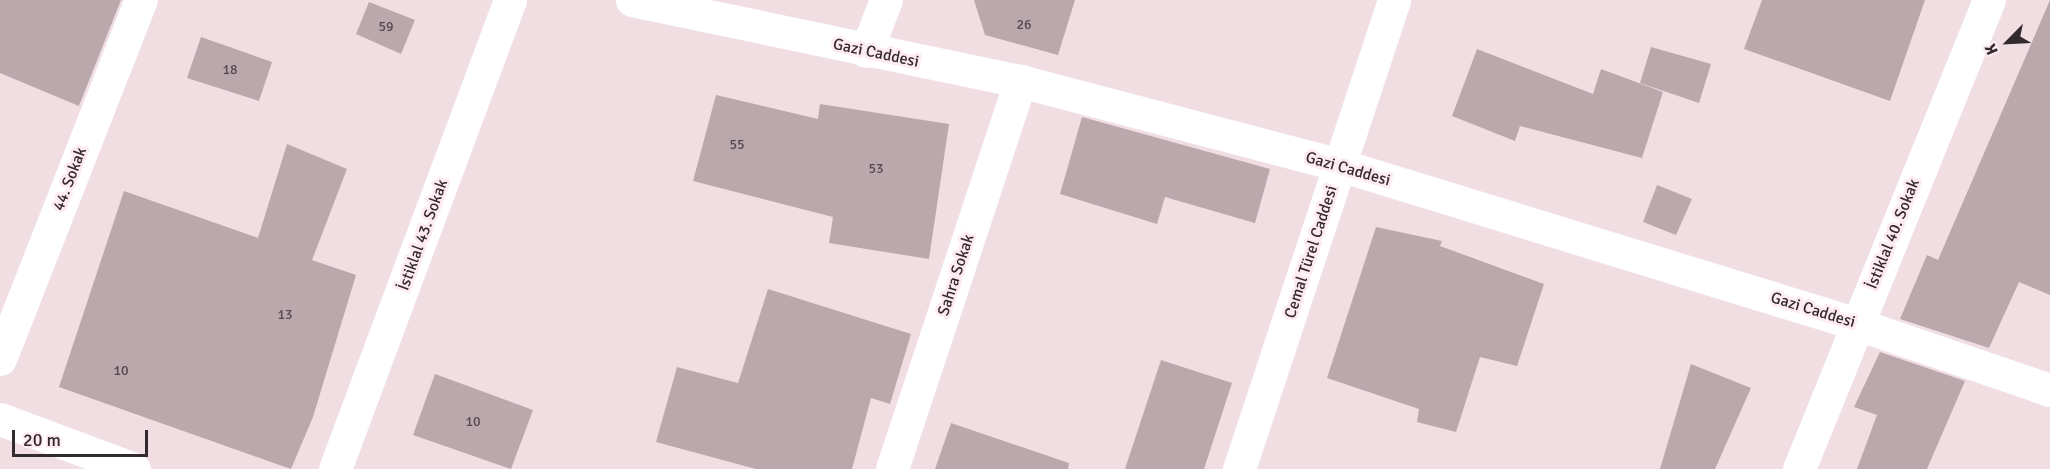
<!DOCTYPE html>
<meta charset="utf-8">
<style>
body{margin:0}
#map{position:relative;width:2050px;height:469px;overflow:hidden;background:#f0dee3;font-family:Signika,sans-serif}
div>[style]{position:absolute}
.building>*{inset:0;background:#baa8ad}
.minor>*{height:33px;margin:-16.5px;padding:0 16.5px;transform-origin:16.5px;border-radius:16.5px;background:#fff}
.tertiary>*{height:33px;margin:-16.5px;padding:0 16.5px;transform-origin:16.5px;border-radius:16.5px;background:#fff}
span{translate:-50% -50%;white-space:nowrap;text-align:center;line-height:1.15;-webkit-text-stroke:6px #feebf0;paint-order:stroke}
.number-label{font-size:14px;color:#544a4d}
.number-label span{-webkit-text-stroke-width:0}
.street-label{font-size:16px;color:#322b2d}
.north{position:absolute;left:1978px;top:12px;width:60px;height:60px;-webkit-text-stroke:4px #feebf0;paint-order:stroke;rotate:246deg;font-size:16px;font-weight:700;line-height:24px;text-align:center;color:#322b2d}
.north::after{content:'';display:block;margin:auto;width:21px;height:27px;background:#322b2d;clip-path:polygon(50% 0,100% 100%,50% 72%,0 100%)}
.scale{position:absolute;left:12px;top:430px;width:136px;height:27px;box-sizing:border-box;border:3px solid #322b2d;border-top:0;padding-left:8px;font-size:18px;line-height:21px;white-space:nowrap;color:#322b2d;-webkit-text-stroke:4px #feebf0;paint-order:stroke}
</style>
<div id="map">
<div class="building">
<i style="clip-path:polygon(0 0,121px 0,79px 106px,0 73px)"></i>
<i style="clip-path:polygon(974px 0,1075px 0,1058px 55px,985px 35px)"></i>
<i style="clip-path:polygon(1762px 0,1925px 0,1890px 101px,1744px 49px)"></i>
<i style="clip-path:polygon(2050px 0,2050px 295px,2019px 282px,1989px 348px,1900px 319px,1927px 255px,1938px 260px)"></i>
<i style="clip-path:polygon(369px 2px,415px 20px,401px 54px,356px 34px)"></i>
<i style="clip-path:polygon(201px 37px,272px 62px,259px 101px,187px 78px)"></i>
<i style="clip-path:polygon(1651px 47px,1711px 64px,1699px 103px,1640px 83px)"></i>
<i style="clip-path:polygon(1477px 49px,1593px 94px,1601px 69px,1663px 92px,1642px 158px,1520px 126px,1515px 141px,1452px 116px)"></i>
<i style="clip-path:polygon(716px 95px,818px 119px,820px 104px,949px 124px,929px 259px,829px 243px,833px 217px,693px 181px)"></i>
<i style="clip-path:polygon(1082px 117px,1270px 169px,1255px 223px,1165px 197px,1157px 224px,1060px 194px)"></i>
<i style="clip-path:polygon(287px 144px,347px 169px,312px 260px,356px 275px,313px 417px,291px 469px,59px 387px,124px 191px,258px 238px)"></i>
<i style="clip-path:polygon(1657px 185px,1692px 199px,1676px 235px,1643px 222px)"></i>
<i style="clip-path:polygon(1376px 227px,1442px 241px,1440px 246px,1544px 284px,1517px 366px,1480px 357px,1456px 432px,1417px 422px,1419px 409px,1327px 378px)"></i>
<i style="clip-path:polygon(768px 289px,911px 334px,890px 404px,871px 398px,852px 469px,756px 469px,656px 442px,677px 367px,738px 383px)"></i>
<i style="clip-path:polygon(1880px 352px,1965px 381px,1927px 469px,1857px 469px,1877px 415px,1854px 407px)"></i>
<i style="clip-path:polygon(1161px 360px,1232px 383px,1204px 469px,1125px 469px)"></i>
<i style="clip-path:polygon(1691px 364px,1751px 388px,1715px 469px,1660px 469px)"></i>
<i style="clip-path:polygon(435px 374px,533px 410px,511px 469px,413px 435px)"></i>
<i style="clip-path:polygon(951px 423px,1069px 463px,1068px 469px,935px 469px)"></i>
</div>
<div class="minor">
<i style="left:866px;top:51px;width:55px;rotate:-68.6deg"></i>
<i style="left:0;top:359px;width:386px;rotate:-68.6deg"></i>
<i style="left:0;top:419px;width:143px;rotate:20.5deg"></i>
<i style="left:335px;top:469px;width:501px;rotate:-69.54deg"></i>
<i style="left:892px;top:469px;width:409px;rotate:-71.7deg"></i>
<i style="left:1799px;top:469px;width:506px;rotate:-67.95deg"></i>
</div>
<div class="tertiary">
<i style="left:632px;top:0;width:396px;rotate:11.8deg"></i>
<i style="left:1020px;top:81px;width:331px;rotate:14.7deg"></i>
<i style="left:1340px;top:165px;width:541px;rotate:17.09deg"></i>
<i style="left:1857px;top:324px;width:204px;rotate:18.9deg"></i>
<i style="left:1239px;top:469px;width:494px;rotate:-71.7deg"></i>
</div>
<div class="number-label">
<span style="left:1024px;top:25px">26</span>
<span style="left:386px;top:27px">59</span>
<span style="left:230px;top:70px">18</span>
<span style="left:737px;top:145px">55</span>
<span style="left:876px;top:169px">53</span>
<span style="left:285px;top:315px">13</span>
<span style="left:121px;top:371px">10</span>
<span style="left:473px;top:422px">10</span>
</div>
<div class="street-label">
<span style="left:876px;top:53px;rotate:12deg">Gazi Caddesi</span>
<span style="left:1348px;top:169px;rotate:16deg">Gazi Caddesi</span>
<span style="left:70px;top:179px;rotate:-69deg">44. Sokak</span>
<span style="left:1893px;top:234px;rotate:-68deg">İstiklal 40. Sokak</span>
<span style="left:423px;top:235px;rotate:-70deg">İstiklal 43. Sokak</span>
<span style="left:1311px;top:252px;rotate:-72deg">Cemal Türel Caddesi</span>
<span style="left:956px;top:275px;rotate:-72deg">Sahra Sokak</span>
<span style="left:1813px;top:310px;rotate:17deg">Gazi Caddesi</span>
</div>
<div class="north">K</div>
<div class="scale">20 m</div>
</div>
